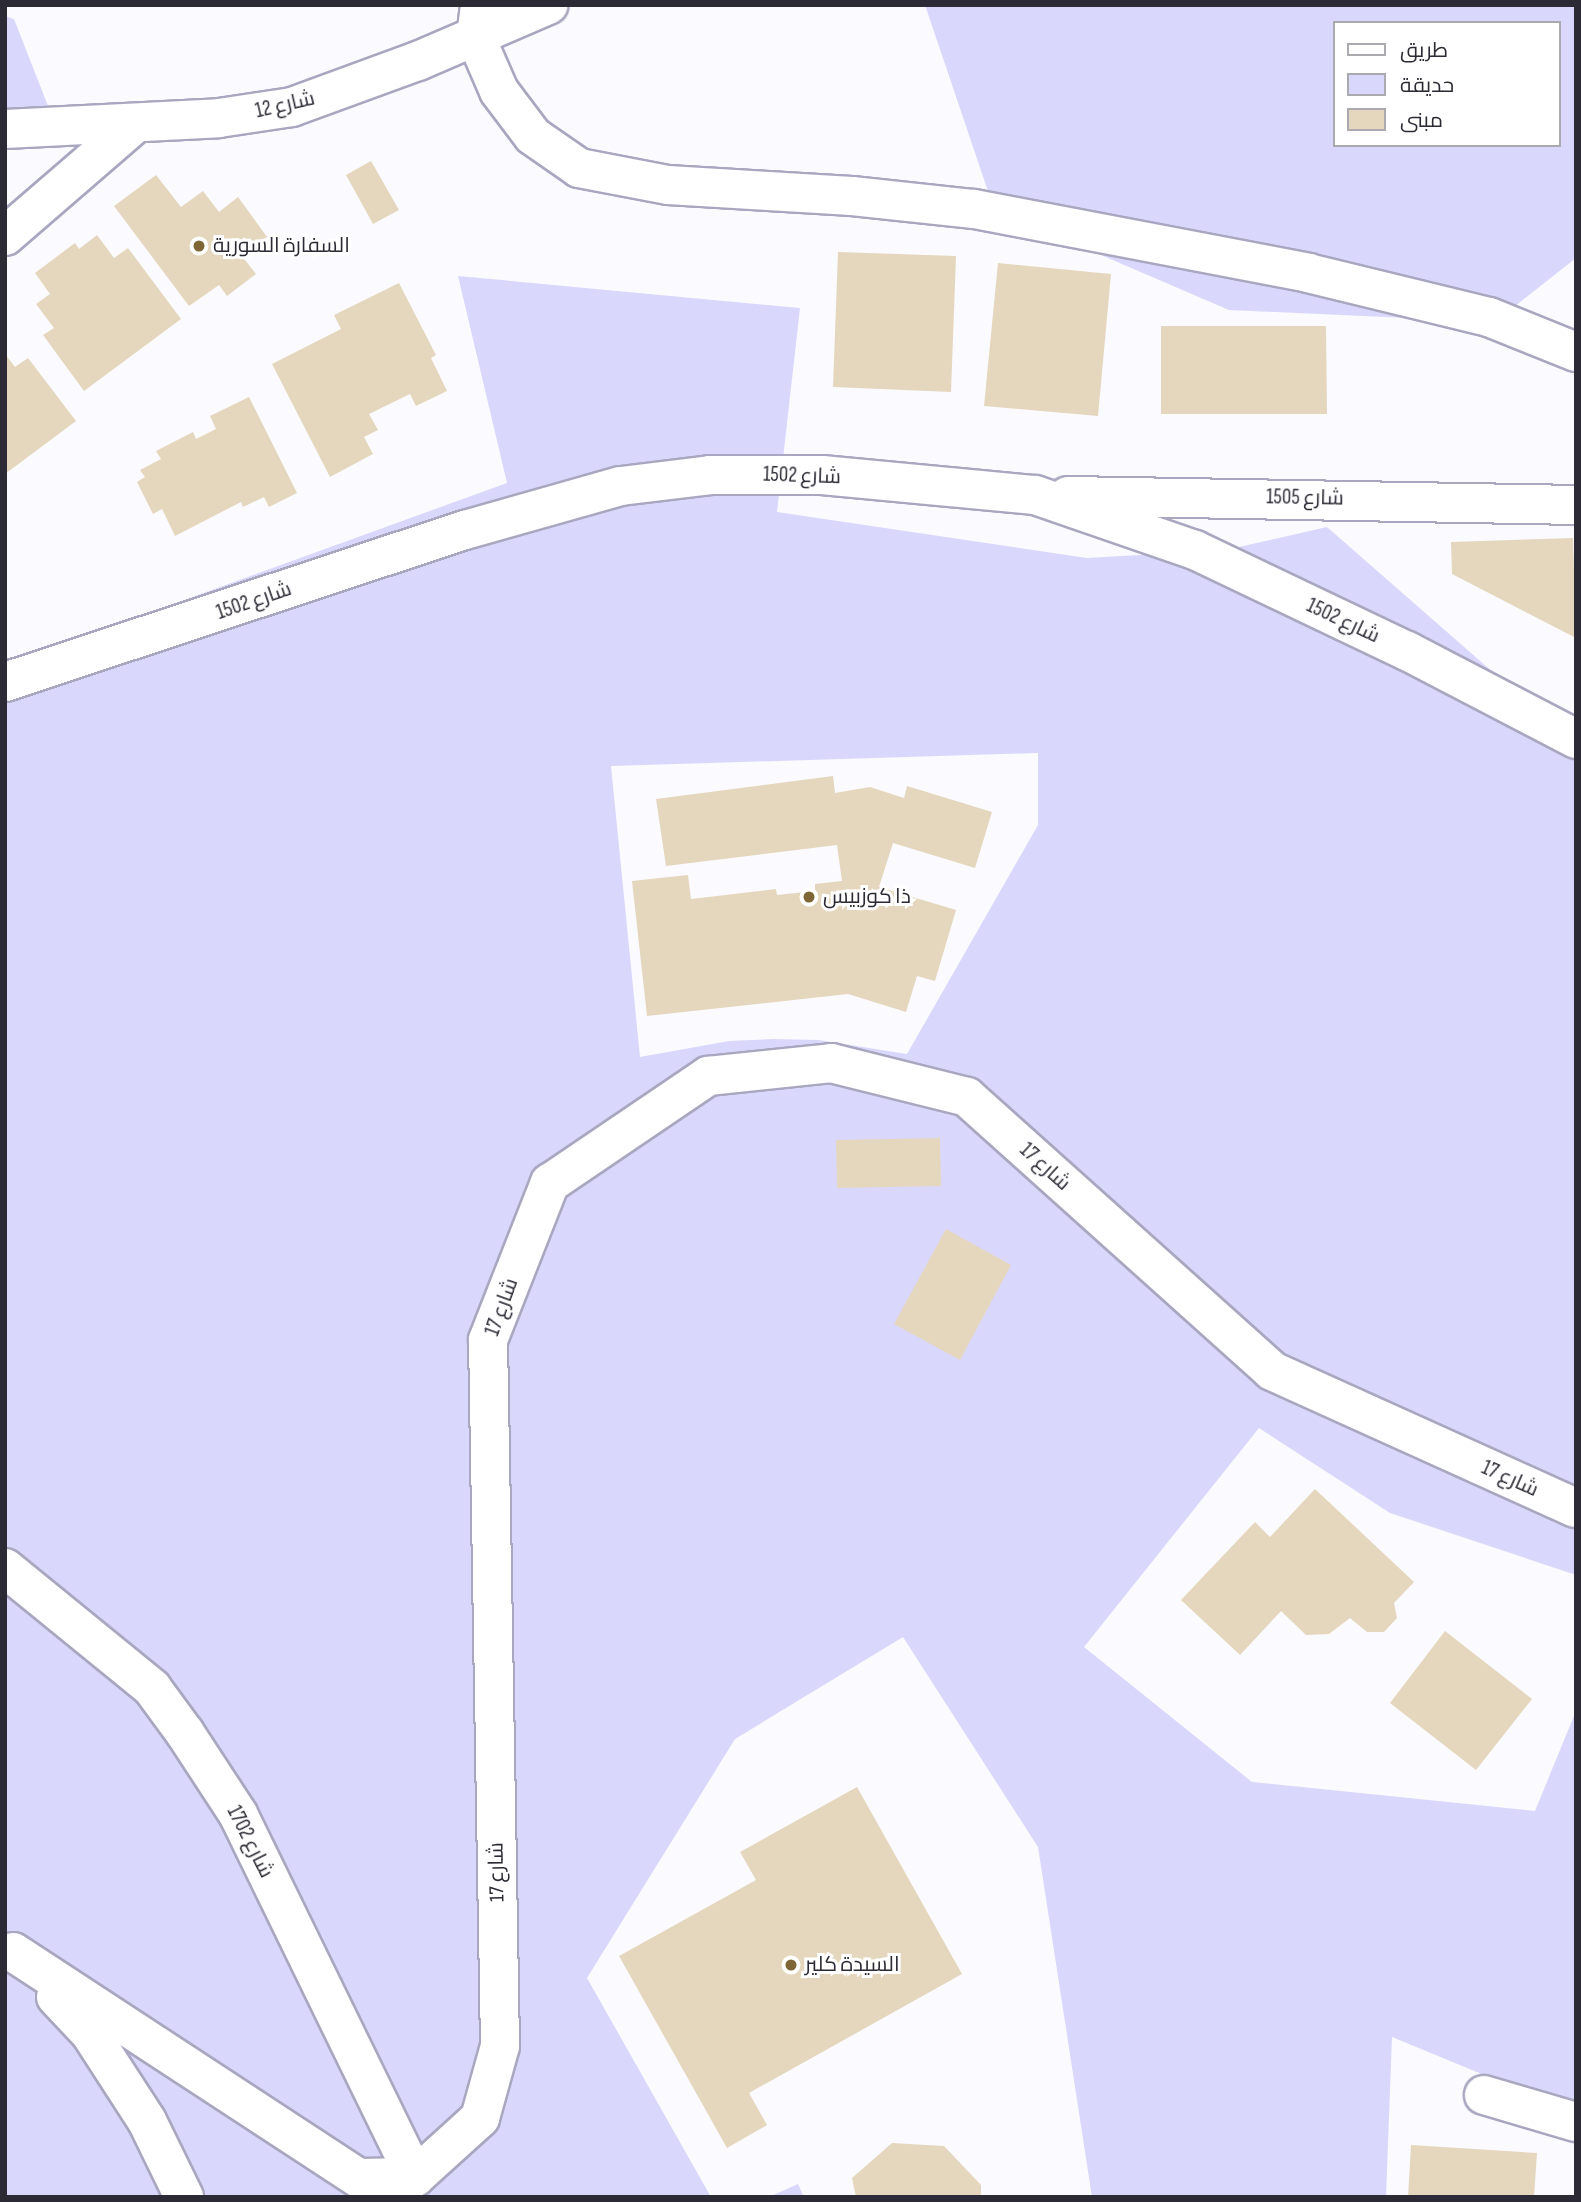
<!DOCTYPE html>
<meta charset="utf-8">
<style>
body{margin:0}
#map{position:relative;width:1581px;height:2202px;overflow:hidden;background:#fafaff;font-family:"Sofia Sans Condensed",Cairo,sans-serif}
div>[style]{position:absolute}
.green>*{inset:0;background:#dad7fc}
.building>*{inset:0;background:#e5d7be}
.roads{filter:drop-shadow(2px 0 #a9a7c0) drop-shadow(-2px 0 #a9a7c0) drop-shadow(0 2px #a9a7c0) drop-shadow(0 -2px #a9a7c0)}
.street>*{height:38px;margin:-19px;padding:0 19px;transform-origin:19px;border-radius:19px;background:#fff}
.secondary>*{height:38px;margin:-19px;padding:0 19px;transform-origin:19px;border-radius:19px;background:#fff}
.dots>*{width:19px;height:19px;translate:-50% -50%;box-sizing:border-box;border:4px solid #fff;border-radius:50%}
span{translate:-50% -50%;white-space:nowrap;text-align:center;line-height:1.15;-webkit-text-stroke:6px #fff;paint-order:stroke}
.street-label{font-size:21px;color:#2c2b35}
.poi-label{font-size:21px;color:#2c2b35}
.left{translate:0 -50%;text-align:left}
.frame{position:absolute;inset:0;border:7px solid #2c2b35;pointer-events:none}
.legend{position:absolute;left:1333px;top:21px;width:228px;height:126px;box-sizing:border-box;background:#fff;border:2px solid #abaaae;margin:0;padding:9px 12px;list-style:none;font-size:21px;color:#2c2b35}
.legend li{display:flex;align-items:center;gap:14px;height:35px}
.legend b{width:35px;border:2px solid #abaaae}
</style>
<div id="map">
<div class="green">
<i style="clip-path:polygon(evenodd,925px 5px,1576px 5px,1576px 258px,1495px 322px,1229px 310px,994px 209px,925px 5px,1334px 23px,1558px 23px,1558px 145px,1334px 145px,1334px 23px)"></i>
<i style="clip-path:polygon(5px 16px,14px 19px,57px 129px,5px 132px)"></i>
<i style="clip-path:polygon(evenodd,458px 276px,800px 308px,777px 512px,1087px 558px,1226px 550px,1327px 527px,1495px 674px,1576px 728px,1576px 1575px,1390px 1513px,1259px 1428px,1084px 1647px,1252px 1782px,1535px 1811px,1576px 1711px,1576px 2113px,1392px 2037px,1386px 2197px,1092px 2197px,1038px 1847px,903px 1637px,735px 1739px,587px 1978px,711px 2197px,5px 2197px,5px 665px,507px 483px,458px 276px,1038px 753px,1038px 825px,907px 1054px,818px 1040px,773px 1039px,729px 1041px,640px 1057px,611px 766px,1038px 753px)"></i>
<i style="clip-path:polygon(798px 2184px,804px 2197px,769px 2197px)"></i>
</div>
<div class="building">
<i style="clip-path:polygon(371px 161px,399px 210px,373px 224px,346px 175px)"></i>
<i style="clip-path:polygon(156px 175px,181px 207px,203px 191px,219px 212px,238px 197px,267px 237px,242px 256px,256px 274px,227px 296px,219px 285px,189px 306px,114px 206px)"></i>
<i style="clip-path:polygon(97px 235px,114px 258px,128px 248px,181px 319px,84px 391px,43px 335px,54px 328px,36px 304px,50px 294px,35px 273px,75px 243px,79px 249px)"></i>
<i style="clip-path:polygon(838px 252px,956px 256px,951px 392px,833px 387px)"></i>
<i style="clip-path:polygon(998px 263px,1111px 274px,1098px 416px,984px 406px)"></i>
<i style="clip-path:polygon(399px 283px,436px 355px,431px 358px,447px 391px,416px 406px,410px 394px,369px 414px,378px 430px,364px 437px,373px 454px,330px 477px,272px 364px,341px 329px,334px 315px)"></i>
<i style="clip-path:polygon(1161px 326px,1326px 326px,1327px 414px,1161px 414px)"></i>
<i style="clip-path:polygon(5px 354px,15px 367px,28px 358px,76px 421px,5px 474px)"></i>
<i style="clip-path:polygon(249px 397px,297px 493px,269px 507px,264px 497px,243px 507px,241px 502px,175px 536px,162px 509px,153px 514px,137px 482px,145px 477px,140px 470px,161px 459px,156px 451px,193px 432px,196px 439px,216px 429px,210px 416px)"></i>
<i style="clip-path:polygon(1573px 538px,1576px 638px,1452px 574px,1451px 542px)"></i>
<i style="clip-path:polygon(833px 776px,835px 793px,870px 787px,904px 798px,907px 786px,992px 812px,975px 868px,893px 843px,879px 887px,956px 910px,935px 981px,917px 976px,906px 1012px,848px 994px,647px 1016px,632px 881px,688px 875px,691px 899px,776px 889px,777px 895px,815px 891px,815px 884px,842px 881px,837px 845px,666px 866px,656px 799px)"></i>
<i style="clip-path:polygon(940px 1138px,941px 1186px,837px 1188px,836px 1140px)"></i>
<i style="clip-path:polygon(946px 1229px,1011px 1265px,960px 1360px,894px 1324px)"></i>
<i style="clip-path:polygon(1315px 1489px,1414px 1582px,1394px 1603px,1397px 1618px,1384px 1632px,1367px 1632px,1350px 1618px,1329px 1634px,1306px 1635px,1281px 1611px,1240px 1655px,1181px 1600px,1255px 1522px,1270px 1537px)"></i>
<i style="clip-path:polygon(1445px 1631px,1532px 1699px,1476px 1770px,1390px 1703px)"></i>
<i style="clip-path:polygon(857px 1787px,962px 1974px,749px 2093px,767px 2125px,727px 2148px,619px 1956px,756px 1880px,740px 1852px)"></i>
<i style="clip-path:polygon(892px 2143px,944px 2146px,981px 2185px,981px 2197px,856px 2197px,852px 2178px)"></i>
<i style="clip-path:polygon(1411px 2145px,1537px 2153px,1534px 2197px,1408px 2197px)"></i>
</div>
<div class="roads">
<div class="street">
<i style="left:480px;top:5px;width:33px;rotate:97deg"></i>
<i style="left:476px;top:38px;width:58px;rotate:66.5deg"></i>
<i style="left:499px;top:91px;width:56px;rotate:52.9deg"></i>
<i style="left:533px;top:136px;width:56px;rotate:34.8deg"></i>
<i style="left:579px;top:168px;width:91px;rotate:10.8deg"></i>
<i style="left:668px;top:185px;width:184px;rotate:3.4deg"></i>
<i style="left:852px;top:196px;width:123px;rotate:6.1deg"></i>
<i style="left:974px;top:209px;width:340px;rotate:10.8deg"></i>
<i style="left:1308px;top:273px;width:186px;rotate:13.7deg"></i>
<i style="left:1489px;top:317px;width:94px;rotate:21.9deg"></i>
<i style="left:5px;top:236px;width:173px;rotate:-40.8deg"></i>
<i style="left:1068px;top:496px;width:508px;rotate:1.01deg"></i>
<i style="left:5px;top:682px;width:484px;rotate:-18.3deg"></i>
<i style="left:465px;top:530px;width:162px;rotate:-15.8deg"></i>
<i style="left:621px;top:486px;width:90px;rotate:-7deg"></i>
<i style="left:710px;top:475px;width:112px"></i>
<i style="left:822px;top:475px;width:214px;rotate:5.4deg"></i>
<i style="left:1035px;top:495px;width:169px;rotate:19deg"></i>
<i style="left:1195px;top:550px;width:235px;rotate:25.5deg"></i>
<i style="left:1407px;top:651px;width:191px;rotate:27.5deg"></i>
<i style="left:5px;top:1568px;width:190px;rotate:39.2deg"></i>
<i style="left:152px;top:1688px;width:56px;rotate:53.7deg"></i>
<i style="left:185px;top:1733px;width:97px;rotate:56.8deg"></i>
<i style="left:238px;top:1814px;width:404px;rotate:64deg"></i>
<i style="left:13px;top:1952px;width:413px;rotate:33.2deg"></i>
<i style="left:359px;top:2178px;width:56px;rotate:-1deg"></i>
<i style="left:415px;top:2177px;width:88px;rotate:-42.2deg"></i>
<i style="left:480px;top:2118px;width:75px;rotate:-74.5deg"></i>
<i style="left:500px;top:2046px;width:706px;rotate:-90.97deg"></i>
<i style="left:488px;top:1340px;width:169px;rotate:-68.5deg"></i>
<i style="left:550px;top:1183px;width:191px;rotate:-34.1deg"></i>
<i style="left:708px;top:1076px;width:124px;rotate:-6deg"></i>
<i style="left:831px;top:1063px;width:140px;rotate:14deg"></i>
<i style="left:967px;top:1097px;width:410px;rotate:41.9deg"></i>
<i style="left:1272px;top:1371px;width:333px;rotate:24.3deg"></i>
<i style="left:56px;top:1997px;width:50px;rotate:46.6deg"></i>
<i style="left:90px;top:2033px;width:105px;rotate:57.1deg"></i>
<i style="left:147px;top:2121px;width:85px;rotate:64deg"></i>
<i style="left:1484px;top:2095px;width:96px;rotate:16.4deg"></i>
</div>
<div class="secondary">
<i style="left:5px;top:129px;width:214px;rotate:-2.9deg"></i>
<i style="left:219px;top:118px;width:74px;rotate:-8.6deg"></i>
<i style="left:292px;top:107px;width:134px;rotate:-20.1deg"></i>
<i style="left:418px;top:61px;width:142px;rotate:-23.3deg"></i>
</div>
</div>
<div class="dots">
<i style="left:199px;top:246px;background:#7d6535"></i>
<i style="left:809px;top:897px;background:#7d6535"></i>
<i style="left:791px;top:1965px;background:#7d6535"></i>
</div>
<div class="street-label">
<span style="left:285px;top:105px;rotate:-13deg">شارع 12</span>
<span style="left:802px;top:476px;rotate:2deg">شارع 1502</span>
<span style="left:1305px;top:498px;rotate:1deg">شارع 1505</span>
<span style="left:254px;top:601px;rotate:-19deg">شارع 1502</span>
<span style="left:1343px;top:621px;rotate:25deg">شارع 1502</span>
<span style="left:1045px;top:1167px;rotate:42deg">شارع 17</span>
<span style="left:502px;top:1307px;rotate:-70deg">شارع 17</span>
<span style="left:1510px;top:1479px;rotate:24deg">شارع 17</span>
<span style="left:250px;top:1842px;rotate:63deg">شارع 1702</span>
<span style="left:497px;top:1872px;rotate:-91deg">شارع 17</span>
</div>
<div class="poi-label">
<span class="left" style="left:213px;top:246px">السفارة السورية</span>
<span class="left" style="left:823px;top:897px">ذا كوزبيس</span>
<span class="left" style="left:805px;top:1965px">السيدة كلير</span>
</div>
<div class="frame"></div>
<ul class="legend">
<li><b style="height:9px;background:#fff"></b>طريق</li>
<li><b style="height:19px;background:#dad7fc"></b>حديقة</li>
<li><b style="height:19px;background:#e5d7be"></b>مبنى</li>
</ul>
</div>
